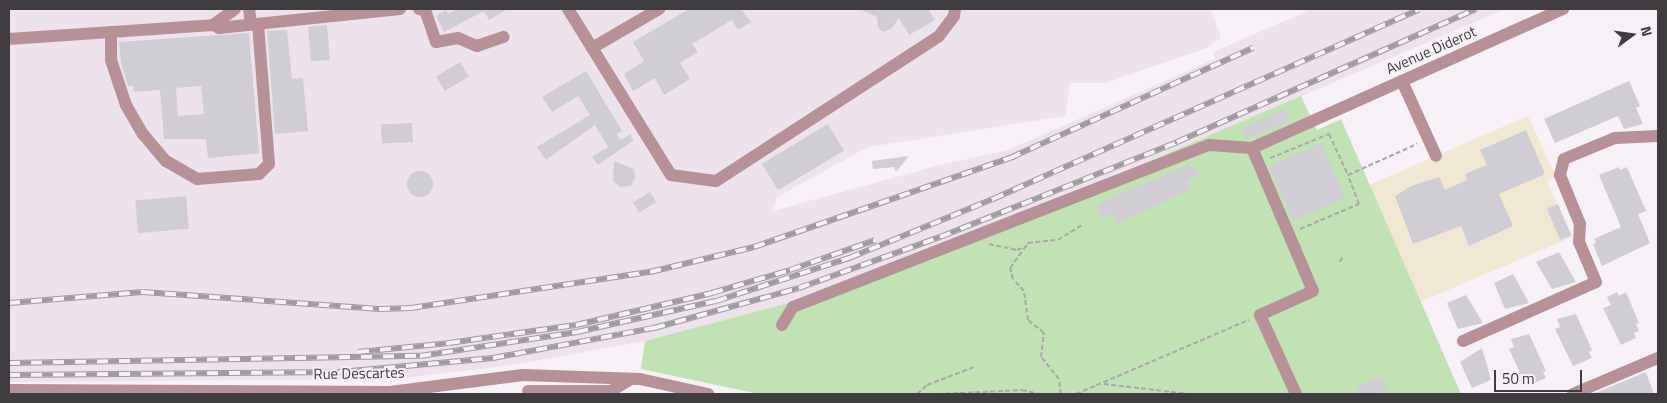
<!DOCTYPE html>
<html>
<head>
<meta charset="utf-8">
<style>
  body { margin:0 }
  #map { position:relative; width:1667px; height:403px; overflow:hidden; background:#f7f0f6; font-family:"Titillium Web",sans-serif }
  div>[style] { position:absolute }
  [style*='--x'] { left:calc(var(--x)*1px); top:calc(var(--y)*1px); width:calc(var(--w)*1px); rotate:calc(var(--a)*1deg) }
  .built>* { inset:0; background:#eee2ed }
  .education>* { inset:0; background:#f1e8d3 }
  .green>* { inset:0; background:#c1e2b2 }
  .building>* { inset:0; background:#d1cdd4; transform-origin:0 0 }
  .round { border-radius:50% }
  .path>* { height:2px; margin-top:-1px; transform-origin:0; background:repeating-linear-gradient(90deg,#aba7ab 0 5px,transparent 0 7.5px) }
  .minor>* { height:12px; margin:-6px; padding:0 6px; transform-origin:6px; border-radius:6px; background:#b89098 }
  .rail>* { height:5.5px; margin-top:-2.75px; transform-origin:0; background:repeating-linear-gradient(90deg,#f7f0f6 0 11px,#a09b9f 0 22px); box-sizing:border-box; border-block:1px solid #a09b9f }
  span { translate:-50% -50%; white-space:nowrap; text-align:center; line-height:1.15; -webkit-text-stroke:4px #f7f0f6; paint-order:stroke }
  .street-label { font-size:15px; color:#3e3c3e }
  .frame { position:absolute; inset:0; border:10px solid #3e3c3e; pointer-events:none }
  .north { position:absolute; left:1607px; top:10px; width:50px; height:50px; -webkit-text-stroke:4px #f7f0f6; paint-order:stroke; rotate:76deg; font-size:14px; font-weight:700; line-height:20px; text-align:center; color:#3e3c3e }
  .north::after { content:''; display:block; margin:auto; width:18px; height:22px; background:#3e3c3e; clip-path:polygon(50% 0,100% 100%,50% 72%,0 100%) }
  .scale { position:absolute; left:1494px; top:370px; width:88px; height:22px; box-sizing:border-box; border:2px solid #3e3c3e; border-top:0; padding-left:6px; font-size:15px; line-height:18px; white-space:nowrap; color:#3e3c3e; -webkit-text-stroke:4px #f7f0f6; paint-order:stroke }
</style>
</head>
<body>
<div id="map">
  <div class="built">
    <i style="clip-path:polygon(9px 9px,1211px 9px,1221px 38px,1207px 48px,1105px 83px,1070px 83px,1065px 116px,868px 147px,777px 197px,773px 211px,936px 166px,1008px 150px,1215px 59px,1213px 52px,1312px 9px,1505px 9px,996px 227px,804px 299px,645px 341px,513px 365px,397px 379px,9px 382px)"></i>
  </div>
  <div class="education">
    <i style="clip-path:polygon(1528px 116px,1556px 177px,1547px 181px,1572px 237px,1420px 302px,1369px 185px)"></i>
  </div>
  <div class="green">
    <i style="clip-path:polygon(1301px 96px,1317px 130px,1341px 119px,1461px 394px,759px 394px,641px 369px,645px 341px,804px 299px,996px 227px)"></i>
  </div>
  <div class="building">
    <i style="clip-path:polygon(457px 9px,508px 9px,489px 20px,484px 11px,444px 32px,436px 16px,446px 10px,448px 14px)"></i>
    <i style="clip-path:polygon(689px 9px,741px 9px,751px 22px,738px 30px,732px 20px,692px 44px,698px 52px,680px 63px,690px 79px,664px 95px,655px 78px,633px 91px,624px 74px,644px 61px,633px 42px)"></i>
    <i style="clip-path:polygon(859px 9px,928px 9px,935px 20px,909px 35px,899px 18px,891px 29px,883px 32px,878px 28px,877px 17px)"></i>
    <i style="left:327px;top:25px;width:35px;height:19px;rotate:85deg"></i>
    <i style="clip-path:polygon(287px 30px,292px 79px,303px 78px,308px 131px,275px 134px,267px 31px)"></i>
    <i style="clip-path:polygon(evenodd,249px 33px,259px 153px,208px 158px,206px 139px,164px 139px,160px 90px,134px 92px,133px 86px,128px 86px,121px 63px,119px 42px,249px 33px,201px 86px,204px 114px,178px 116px,176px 88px,201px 86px)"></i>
    <i style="left:460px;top:62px;width:17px;height:28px;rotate:59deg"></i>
    <i style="clip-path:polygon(586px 71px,622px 131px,616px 134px,621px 140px,630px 134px,634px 140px,598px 165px,592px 157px,608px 147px,595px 125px,546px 160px,537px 147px,590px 115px,578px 96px,552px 112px,542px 97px)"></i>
    <i style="clip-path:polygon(1629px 81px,1640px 106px,1636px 108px,1643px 124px,1624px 129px,1618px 116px,1555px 143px,1544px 119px)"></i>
    <i style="clip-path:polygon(1284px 109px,1289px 122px,1246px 139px,1242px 131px,1250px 125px)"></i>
    <i style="left:412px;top:123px;width:19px;height:31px;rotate:87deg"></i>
    <i style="left:828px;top:124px;width:31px;height:77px;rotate:59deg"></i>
    <i style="clip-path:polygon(1526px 130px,1545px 174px,1499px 194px,1513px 226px,1469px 246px,1461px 226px,1413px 244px,1395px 196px,1411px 186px,1439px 177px,1445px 190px,1467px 180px,1465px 174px,1487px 165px,1480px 150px)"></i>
    <i style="left:1321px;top:143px;width:60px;height:57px;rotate:66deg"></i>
    <i style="clip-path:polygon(909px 156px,896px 172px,894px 167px,873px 169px,872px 161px)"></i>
    <i style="clip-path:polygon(614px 161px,634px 169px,635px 178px,631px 186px,620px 187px,613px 181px)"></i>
    <i style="clip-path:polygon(1188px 165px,1195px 168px,1199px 175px,1186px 181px,1191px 189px,1117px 224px,1113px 213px,1101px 218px,1098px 206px,1103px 201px)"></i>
    <i style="clip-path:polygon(1619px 167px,1620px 170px,1627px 167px,1646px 211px,1638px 214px,1650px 243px,1602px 266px,1593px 244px,1596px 243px,1594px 239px,1621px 227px,1599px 175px)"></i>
    <i class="round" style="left:407px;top:171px;width:26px;height:26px"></i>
    <i style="left:650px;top:192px;width:12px;height:20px;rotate:59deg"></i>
    <i style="left:186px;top:196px;width:33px;height:51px;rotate:85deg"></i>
    <i style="left:1558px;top:204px;width:34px;height:12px;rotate:67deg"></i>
    <i style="clip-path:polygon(1559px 252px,1576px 282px,1552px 289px,1536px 262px)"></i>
    <i style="clip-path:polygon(1513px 274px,1529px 303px,1505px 309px,1494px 283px)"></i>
    <i style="clip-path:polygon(1617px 292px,1619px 296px,1626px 292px,1639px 323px,1636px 324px,1639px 331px,1634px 333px,1636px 338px,1621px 345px,1603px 308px,1611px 305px,1607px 297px)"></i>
    <i style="clip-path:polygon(1466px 295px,1483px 323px,1458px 329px,1447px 303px)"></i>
    <i style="clip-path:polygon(1576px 314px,1592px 350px,1589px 352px,1592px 358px,1573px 366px,1555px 329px,1560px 327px,1557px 319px)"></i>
    <i style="clip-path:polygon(1529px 334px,1546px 371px,1543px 372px,1546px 378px,1526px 386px,1509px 349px,1514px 347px,1511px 339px)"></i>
    <i style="clip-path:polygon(1482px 348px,1491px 380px,1472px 388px,1460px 362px)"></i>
    <i style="clip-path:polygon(1646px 372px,1654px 394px,1593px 394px)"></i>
    <i style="clip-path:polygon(1382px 376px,1388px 392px,1360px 394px,1357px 387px)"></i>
  </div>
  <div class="path">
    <i style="--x:1270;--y:158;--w:64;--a:-22.1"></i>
    <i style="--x:1329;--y:134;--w:45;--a:65.1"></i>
    <i style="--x:1348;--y:175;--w:76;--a:-24.2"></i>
    <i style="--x:1300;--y:229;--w:64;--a:-23"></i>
    <i style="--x:1359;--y:204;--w:31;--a:-111"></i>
    <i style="--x:989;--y:244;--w:29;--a:12"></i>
    <i style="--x:1017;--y:250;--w:11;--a:-22"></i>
    <i style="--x:1340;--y:262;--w:7;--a:-63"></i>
    <i style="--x:1104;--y:384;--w:86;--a:6.7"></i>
    <i style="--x:917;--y:394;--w:13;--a:-42"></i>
    <i style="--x:927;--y:385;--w:50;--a:-21"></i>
    <i style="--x:938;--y:394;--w:84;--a:-2.7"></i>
    <i style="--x:1022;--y:390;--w:17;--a:13"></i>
    <i style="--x:1061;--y:394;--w:15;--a:-98"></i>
    <i style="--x:1059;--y:379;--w:28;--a:-129"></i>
    <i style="--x:1041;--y:357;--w:24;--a:-83"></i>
    <i style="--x:1044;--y:333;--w:21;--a:-141"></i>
    <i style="--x:1028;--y:320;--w:29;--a:-98"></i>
    <i style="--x:1024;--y:291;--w:16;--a:-133"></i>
    <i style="--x:1013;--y:279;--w:11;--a:-105"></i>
    <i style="--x:1010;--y:268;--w:31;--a:-54"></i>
    <i style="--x:1028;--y:243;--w:30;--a:-6"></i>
    <i style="--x:1058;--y:240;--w:28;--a:-32"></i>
    <i style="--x:1076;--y:394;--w:188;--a:-23.2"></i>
  </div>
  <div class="minor">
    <i style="--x:249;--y:9;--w:15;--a:82"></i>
    <i style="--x:419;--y:9;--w:6;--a:9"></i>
    <i style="--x:425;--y:10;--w:34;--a:71"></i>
    <i style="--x:436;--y:42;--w:22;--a:-10"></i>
    <i style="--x:458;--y:38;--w:21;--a:23"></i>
    <i style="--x:477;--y:46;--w:28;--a:-19"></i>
    <i style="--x:568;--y:9;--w:195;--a:58.2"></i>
    <i style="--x:671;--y:175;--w:45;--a:7.6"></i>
    <i style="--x:716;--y:181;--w:266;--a:-33"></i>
    <i style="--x:939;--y:36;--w:25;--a:-53"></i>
    <i style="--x:954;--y:16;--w:7;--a:-82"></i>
    <i style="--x:213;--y:25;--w:7;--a:27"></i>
    <i style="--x:219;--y:28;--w:182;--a:-6"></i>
    <i style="--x:111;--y:32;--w:28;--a:90"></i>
    <i style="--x:111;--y:60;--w:47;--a:71.6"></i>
    <i style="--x:126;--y:105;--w:34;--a:60"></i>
    <i style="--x:143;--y:134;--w:35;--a:50"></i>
    <i style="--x:166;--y:161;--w:36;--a:30"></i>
    <i style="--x:197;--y:179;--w:62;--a:-4.6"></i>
    <i style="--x:259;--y:174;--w:14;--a:-45"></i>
    <i style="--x:269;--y:164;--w:140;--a:-94.5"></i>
    <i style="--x:9;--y:39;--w:204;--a:-3.9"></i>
    <i style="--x:213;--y:25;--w:27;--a:-36"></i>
    <i style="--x:592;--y:48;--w:78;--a:-30.2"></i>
    <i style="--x:1402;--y:81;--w:82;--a:65.6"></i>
    <i style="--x:1252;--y:148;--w:155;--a:66.9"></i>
    <i style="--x:1313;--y:291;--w:58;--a:155.6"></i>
    <i style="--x:1260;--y:315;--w:87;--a:65.5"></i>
    <i style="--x:782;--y:325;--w:21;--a:-59"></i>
    <i style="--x:793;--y:307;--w:446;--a:-21.3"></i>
    <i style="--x:1209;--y:145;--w:43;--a:4"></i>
    <i style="--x:1252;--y:148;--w:341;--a:-24.1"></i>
    <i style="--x:1463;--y:341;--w:145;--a:-23.9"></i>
    <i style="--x:1596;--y:282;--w:43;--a:-113"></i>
    <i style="--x:1579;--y:242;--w:18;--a:-87"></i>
    <i style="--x:1580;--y:224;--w:53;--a:-112.2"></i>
    <i style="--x:1560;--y:175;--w:16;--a:-76"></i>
    <i style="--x:1564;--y:159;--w:55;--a:-22.4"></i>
    <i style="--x:1615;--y:138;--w:43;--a:-2.7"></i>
    <i style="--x:9;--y:390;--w:381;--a:0.3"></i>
    <i style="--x:390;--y:392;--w:134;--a:-7.3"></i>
    <i style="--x:523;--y:375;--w:117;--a:2"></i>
    <i style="--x:640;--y:379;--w:70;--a:12.4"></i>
    <i style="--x:528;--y:391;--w:83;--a:0"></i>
    <i style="--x:611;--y:391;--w:23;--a:-31"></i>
    <i style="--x:1573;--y:394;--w:92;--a:-23"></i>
  </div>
  <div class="rail">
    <i style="--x:9;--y:303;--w:134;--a:-4.7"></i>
    <i style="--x:143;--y:292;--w:237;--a:4.1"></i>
    <i style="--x:379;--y:309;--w:32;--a:-2"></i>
    <i style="--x:411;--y:308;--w:242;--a:-8.6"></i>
    <i style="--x:650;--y:272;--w:107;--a:-13.5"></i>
    <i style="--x:754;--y:247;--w:271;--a:-19.2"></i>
    <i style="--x:1010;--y:158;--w:267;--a:-24.4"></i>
    <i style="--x:358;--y:352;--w:91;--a:-5.6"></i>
    <i style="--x:449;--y:343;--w:128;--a:-8.1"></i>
    <i style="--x:576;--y:325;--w:140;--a:-13.2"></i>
    <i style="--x:712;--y:293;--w:81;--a:-16.4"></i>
    <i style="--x:790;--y:270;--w:90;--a:-19.4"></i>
    <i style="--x:9;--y:363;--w:411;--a:-1"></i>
    <i style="--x:420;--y:356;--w:159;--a:-8.7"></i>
    <i style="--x:577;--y:332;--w:142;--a:-12.6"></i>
    <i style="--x:716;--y:301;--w:140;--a:-17.9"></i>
    <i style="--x:849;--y:258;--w:156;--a:-22.3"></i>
    <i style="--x:993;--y:199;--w:466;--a:-24"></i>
    <i style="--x:9;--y:375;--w:331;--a:-0.5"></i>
    <i style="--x:340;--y:372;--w:154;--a:-5.2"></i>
    <i style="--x:493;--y:358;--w:164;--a:-10.6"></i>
    <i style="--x:654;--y:328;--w:150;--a:-15.4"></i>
    <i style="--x:799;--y:288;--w:150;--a:-19.9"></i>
    <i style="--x:940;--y:237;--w:255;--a:-21.8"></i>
    <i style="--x:1177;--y:142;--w:327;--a:-24"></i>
  </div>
  <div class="street-label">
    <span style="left:1431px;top:50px;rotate:-24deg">Avenue Diderot</span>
    <span style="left:359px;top:373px;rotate:-1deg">Rue Descartes</span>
  </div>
  <div class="frame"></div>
  <div class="north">N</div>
  <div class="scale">50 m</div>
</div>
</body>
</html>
